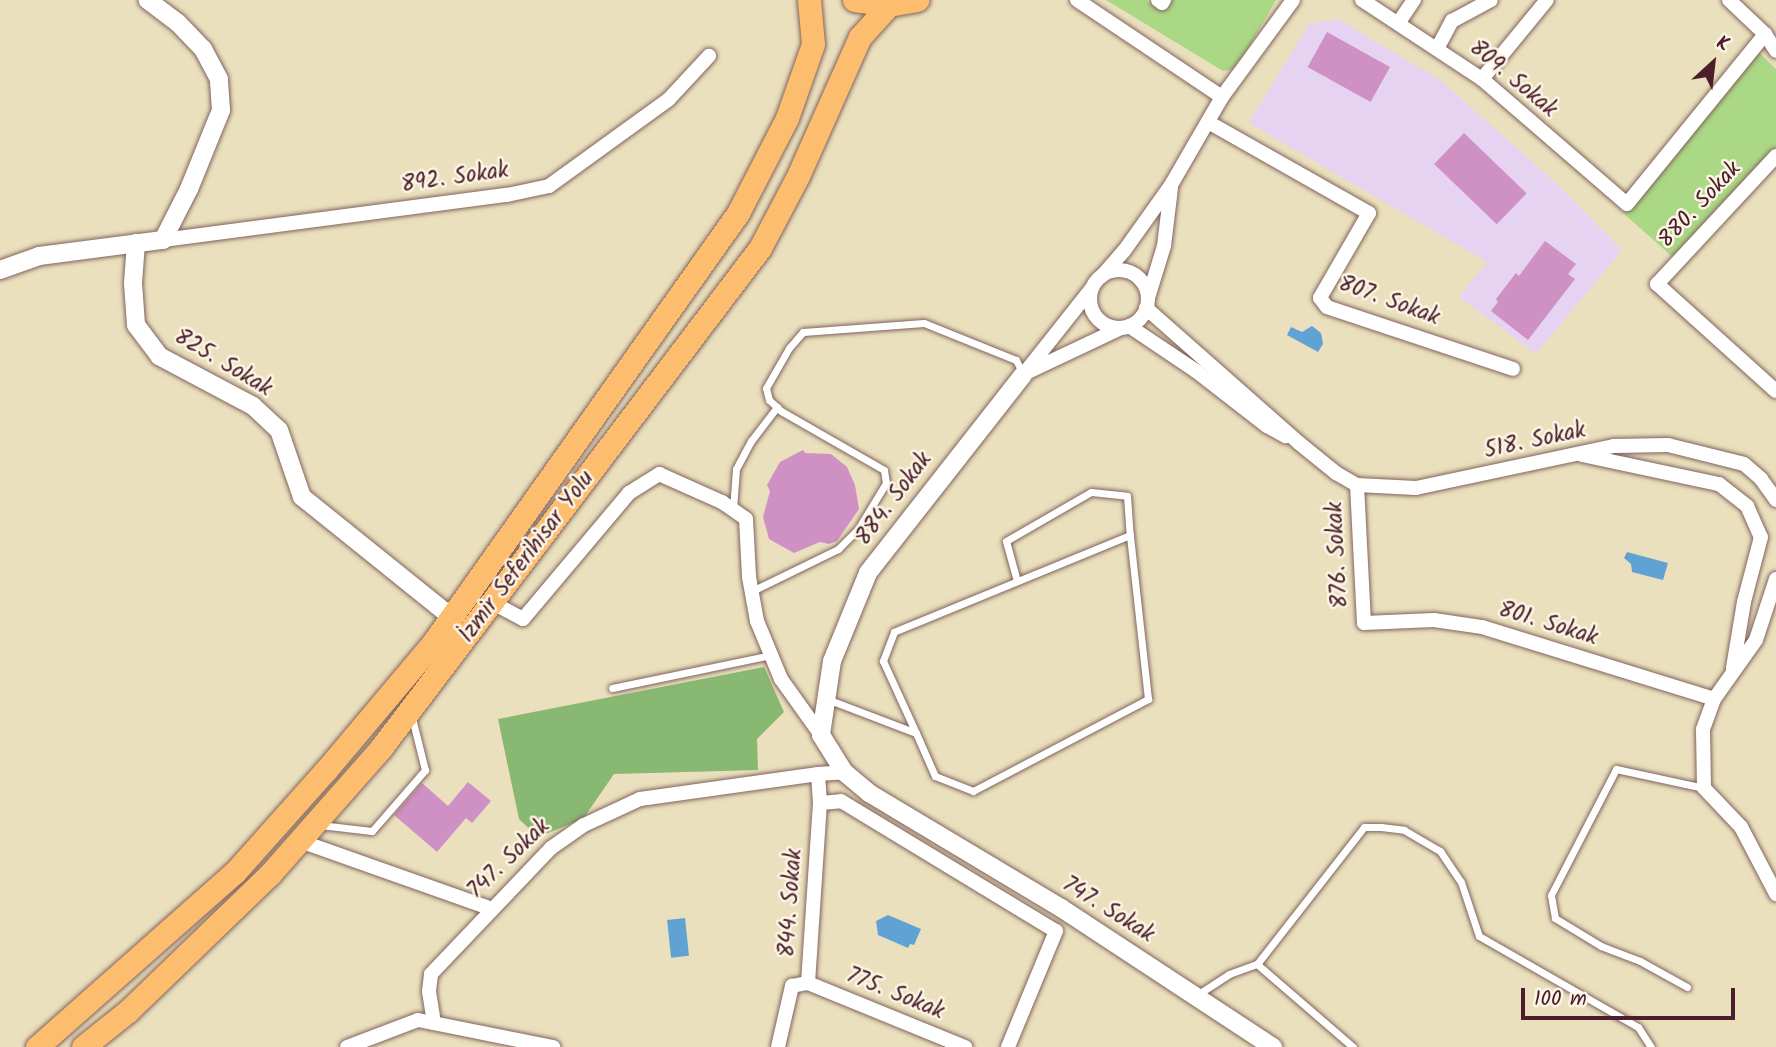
<!DOCTYPE html>
<html>
<head>
<meta charset="utf-8">
<style>
  body { margin:0 }
  #map { position:relative; width:1776px; height:1047px; overflow:hidden; background:#eae0bd; font-family:Kalam,sans-serif }
  div>[style] { position:absolute }
  [style*='--x'] { left:calc(var(--x)*1px); top:calc(var(--y)*1px); width:calc(var(--w)*1px); rotate:calc(var(--a)*1deg) }
  .built>* { inset:0; background:#e5d3f1 }
  .green>* { inset:0; background:#abd885 }
  .forest>* { inset:0; background:#88b872 }
  .water>* { inset:0; background:#60a2d4; transform-origin:0 0 }
  .building>* { inset:0; background:#cf90c4; transform-origin:0 0 }
  .roads { filter:drop-shadow(0 0 2px #82635e) drop-shadow(0 0 2px #82635e) }
  .service>* { height:7px; margin:-3.5px; padding:0 3.5px; transform-origin:3.5px; border-radius:3.5px; background:#fff }
  .minor>* { height:14px; margin:-7px; padding:0 7px; transform-origin:7px; border-radius:7px; background:#fff }
  .minor>.ring { margin:-7px; padding:0; box-sizing:content-box; background:none; border:14px solid #fff; border-radius:50% }
  .tertiary>* { height:18px; margin:-9px; padding:0 9px; transform-origin:9px; border-radius:9px; background:#fff }
  .primary>* { height:23px; margin:-11.5px; padding:0 11.5px; transform-origin:11.5px; border-radius:11.5px; background:#fcbd6f }
  .trunk>* { height:24px; margin:-12px; padding:0 12px; transform-origin:12px; border-radius:12px; background:#fcbd6f }
  span { translate:-50% -50%; white-space:nowrap; text-align:center; line-height:1.15; -webkit-text-stroke:5px #fcf5e5; paint-order:stroke }
  .street-label { font-size:23px; color:#4a1f2b }
  .north { position:absolute; left:1678px; top:28px; width:70px; height:70px; -webkit-text-stroke:5px #fcf5e5; paint-order:stroke; rotate:27deg; font-size:19px; font-weight:700; line-height:28px; text-align:center; color:#4a1f2b }
  .north::after { content:''; display:block; margin:auto; width:24px; height:32px; background:#4a1f2b; clip-path:polygon(50% 0,100% 100%,50% 72%,0 100%) }
  .scale { position:absolute; left:1521px; top:988px; width:214px; height:32px; box-sizing:border-box; border:4px solid #4a1f2b; border-top:0; padding-left:9px; font-size:21px; line-height:24px; white-space:nowrap; color:#4a1f2b; -webkit-text-stroke:5px #fcf5e5; paint-order:stroke }
</style>
</head>
<body>
<div id="map">
  <div class="built">
    <i style="clip-path:polygon(1338px 19px,1440px 80px,1556px 183px,1622px 250px,1536px 354px,1459px 297px,1487px 262px,1249px 123px,1309px 24px)"></i>
  </div>
  <div class="green">
    <i style="clip-path:polygon(1106px 0,1146px 0,1153px 5px,1164px 0,1276px 0,1236px 69px,1223px 71px)"></i>
    <i style="clip-path:polygon(1758px 52px,1776px 69px,1776px 148px,1676px 260px,1623px 213px)"></i>
  </div>
  <div class="forest">
    <i style="clip-path:polygon(764px 667px,784px 712px,757px 739px,758px 770px,614px 774px,583px 819px,538px 837px,519px 819px,498px 719px)"></i>
  </div>
  <div class="water">
    <i style="clip-path:polygon(1312px 326px,1321px 333px,1323px 344px,1318px 352px,1287px 335px,1291px 327px,1302px 332px)"></i>
    <i style="clip-path:polygon(1627px 552px,1668px 563px,1663px 580px,1632px 572px,1631px 564px,1624px 558px)"></i>
    <i style="clip-path:polygon(888px 915px,921px 929px,914px 945px,910px 944px,908px 948px,878px 935px,876px 921px)"></i>
    <i style="left:685px;top:918px;width:38px;height:18px;rotate:84deg"></i>
  </div>
  <div class="building">
    <i style="left:1327px;top:32px;width:72px;height:40px;rotate:29deg"></i>
    <i style="left:1464px;top:133px;width:87px;height:43px;rotate:44deg"></i>
    <i style="clip-path:polygon(1545px 241px,1576px 264px,1568px 274px,1575px 279px,1528px 340px,1491px 311px,1498px 302px,1496px 299px,1516px 273px,1519px 276px)"></i>
    <i style="clip-path:polygon(803px 450px,805px 453px,831px 454px,847px 467px,855px 485px,859px 509px,837px 541px,829px 544px,820px 542px,794px 553px,769px 539px,763px 517px,770px 491px,767px 485px,780px 462px)"></i>
    <i style="clip-path:polygon(468px 782px,491px 801px,472px 823px,466px 818px,437px 852px,394px 815px,422px 783px,448px 806px)"></i>
  </div>
  <div class="roads">
    <div class="service">
      <i style="--x:733;--y:509;--w:40;--a:-85.7"></i>
      <i style="--x:736;--y:469;--w:32;--a:-62"></i>
      <i style="--x:751;--y:441;--w:43;--a:-52.6"></i>
      <i style="--x:1017;--y:581;--w:41;--a:-105.4"></i>
      <i style="--x:1006;--y:541;--w:98;--a:-30"></i>
      <i style="--x:1091;--y:492;--w:36;--a:6"></i>
      <i style="--x:1127;--y:496;--w:39;--a:86"></i>
      <i style="--x:752;--y:591;--w:96;--a:-26"></i>
      <i style="--x:838;--y:549;--w:28;--a:-45"></i>
      <i style="--x:858;--y:529;--w:54;--a:-58.7"></i>
      <i style="--x:886;--y:483;--w:13;--a:-99"></i>
      <i style="--x:884;--y:470;--w:119;--a:-150.2"></i>
      <i style="--x:781;--y:411;--w:16;--a:-137"></i>
      <i style="--x:769;--y:400;--w:12;--a:-104"></i>
      <i style="--x:766;--y:388;--w:46;--a:-60.1"></i>
      <i style="--x:789;--y:348;--w:21;--a:-49"></i>
      <i style="--x:803;--y:332;--w:121;--a:-4.3"></i>
      <i style="--x:924;--y:323;--w:99;--a:21.9"></i>
      <i style="--x:1016;--y:360;--w:16;--a:63"></i>
      <i style="--x:612;--y:688;--w:162;--a:-11.7"></i>
      <i style="--x:827;--y:699;--w:95;--a:20.9"></i>
      <i style="--x:916;--y:733;--w:47;--a:66.2"></i>
      <i style="--x:935;--y:776;--w:41;--a:21.5"></i>
      <i style="--x:973;--y:791;--w:198;--a:-27.7"></i>
      <i style="--x:1148;--y:699;--w:165;--a:-96.3"></i>
      <i style="--x:1130;--y:535;--w:255;--a:157.7"></i>
      <i style="--x:894;--y:632;--w:31;--a:111"></i>
      <i style="--x:883;--y:661;--w:79;--a:65.4"></i>
      <i style="--x:320;--y:825;--w:52;--a:6.6"></i>
      <i style="--x:372;--y:831;--w:81;--a:-49"></i>
      <i style="--x:425;--y:770;--w:54;--a:-104"></i>
      <i style="--x:1687;--y:987;--w:54;--a:-151"></i>
      <i style="--x:1640;--y:961;--w:42;--a:-159"></i>
      <i style="--x:1601;--y:946;--w:54;--a:-148.7"></i>
      <i style="--x:1555;--y:918;--w:23;--a:-100"></i>
      <i style="--x:1551;--y:895;--w:142;--a:-62.7"></i>
      <i style="--x:1616;--y:769;--w:90;--a:12.2"></i>
      <i style="--x:1197;--y:995;--w:38;--a:-33"></i>
      <i style="--x:1229;--y:974;--w:30;--a:-20"></i>
      <i style="--x:1353;--y:1047;--w:127;--a:-139.2"></i>
      <i style="--x:1257;--y:964;--w:174;--a:-52"></i>
      <i style="--x:1364;--y:827;--w:17;--a:0"></i>
      <i style="--x:1381;--y:827;--w:23;--a:7"></i>
      <i style="--x:1404;--y:830;--w:42;--a:30.3"></i>
      <i style="--x:1440;--y:851;--w:37;--a:56"></i>
      <i style="--x:1461;--y:882;--w:57;--a:71.6"></i>
      <i style="--x:1479;--y:936;--w:183;--a:29.8"></i>
      <i style="--x:1638;--y:1027;--w:24;--a:57"></i>
    </div>
    <div class="minor">
      <i style="--x:1077;--y:0;--w:174;--a:33.8"></i>
      <i style="--x:1158;--y:0;--w:5;--a:37"></i>
      <i style="--x:1162;--y:3;--w:4;--a:-56"></i>
      <i style="--x:1362;--y:0;--w:144;--a:33.4"></i>
      <i style="--x:1482;--y:79;--w:191;--a:40.8"></i>
      <i style="--x:1627;--y:204;--w:219;--a:-50.9"></i>
      <i style="--x:1729;--y:0;--w:50;--a:43.4"></i>
      <i style="--x:1765;--y:34;--w:20;--a:57"></i>
      <i style="--x:1399;--y:22;--w:27;--a:-56"></i>
      <i style="--x:1438;--y:47;--w:30;--a:-62"></i>
      <i style="--x:1452;--y:21;--w:44;--a:-28.3"></i>
      <i style="--x:1482;--y:79;--w:102;--a:-50.6"></i>
      <i style="--x:1208;--y:122;--w:185;--a:29.5"></i>
      <i style="--x:1369;--y:213;--w:98;--a:120"></i>
      <i style="--x:1320;--y:298;--w:11;--a:52"></i>
      <i style="--x:1327;--y:307;--w:196;--a:18.4"></i>
      <i style="--x:1776;--y:156;--w:175;--a:132.9"></i>
      <i style="--x:1657;--y:284;--w:160;--a:42"></i>
      <i style="--x:163;--y:240;--w:347;--a:-7.5"></i>
      <i style="--x:507;--y:195;--w:43;--a:-12.1"></i>
      <i style="--x:549;--y:186;--w:148;--a:-35.9"></i>
      <i style="--x:669;--y:99;--w:59;--a:-47.1"></i>
      <i class="ring" style="left:1090px;top:270px;width:44px;height:44px"></i>
      <i style="--x:1102;--y:276;--w:33;--a:-49"></i>
      <i style="--x:1124;--y:251;--w:81;--a:-54.5"></i>
      <i style="--x:1171;--y:185;--w:102;--a:-59.9"></i>
      <i style="--x:1222;--y:97;--w:120;--a:-53.8"></i>
      <i style="--x:1148;--y:298;--w:54;--a:-72.9"></i>
      <i style="--x:1164;--y:246;--w:58;--a:-83.1"></i>
      <i style="--x:1146;--y:308;--w:204;--a:41.4"></i>
      <i style="--x:1299;--y:443;--w:48;--a:39"></i>
      <i style="--x:1336;--y:473;--w:24;--a:30"></i>
      <i style="--x:1357;--y:485;--w:59;--a:2.9"></i>
      <i style="--x:1416;--y:488;--w:202;--a:-12"></i>
      <i style="--x:1614;--y:446;--w:54;--a:-1.1"></i>
      <i style="--x:1668;--y:445;--w:78;--a:14"></i>
      <i style="--x:1744;--y:464;--w:23;--a:41"></i>
      <i style="--x:1761;--y:479;--w:26;--a:54"></i>
      <i style="--x:1129;--y:326;--w:81;--a:33.9"></i>
      <i style="--x:1196;--y:371;--w:90;--a:37.8"></i>
      <i style="--x:1267;--y:426;--w:21;--a:29"></i>
      <i style="--x:1028;--y:372;--w:103;--a:-25.3"></i>
      <i style="--x:1023;--y:375;--w:111;--a:-51.6"></i>
      <i style="--x:1582;--y:455;--w:140;--a:12"></i>
      <i style="--x:1719;--y:484;--w:36;--a:38"></i>
      <i style="--x:1747;--y:506;--w:34;--a:66"></i>
      <i style="--x:1761;--y:537;--w:67;--a:104.7"></i>
      <i style="--x:1744;--y:602;--w:67;--a:99.5"></i>
      <i style="--x:1357;--y:485;--w:138;--a:87.1"></i>
      <i style="--x:1364;--y:623;--w:70;--a:-2.5"></i>
      <i style="--x:1434;--y:620;--w:49;--a:8.3"></i>
      <i style="--x:1482;--y:627;--w:243;--a:17.2"></i>
      <i style="--x:1776;--y:579;--w:64;--a:108.2"></i>
      <i style="--x:1756;--y:640;--w:72;--a:125.4"></i>
      <i style="--x:1714;--y:699;--w:33;--a:110"></i>
      <i style="--x:1703;--y:730;--w:58;--a:89"></i>
      <i style="--x:1704;--y:788;--w:54;--a:46.5"></i>
      <i style="--x:1741;--y:827;--w:76;--a:62.4"></i>
      <i style="--x:493;--y:603;--w:34;--a:28"></i>
      <i style="--x:523;--y:619;--w:165;--a:-49.9"></i>
      <i style="--x:629;--y:493;--w:36;--a:-32"></i>
      <i style="--x:659;--y:474;--w:69;--a:24"></i>
      <i style="--x:722;--y:502;--w:29;--a:35"></i>
      <i style="--x:746;--y:519;--w:58;--a:87"></i>
      <i style="--x:749;--y:577;--w:45;--a:79.7"></i>
      <i style="--x:757;--y:621;--w:63;--a:67.5"></i>
      <i style="--x:781;--y:679;--w:69;--a:54.5"></i>
      <i style="--x:820;--y:803;--w:21;--a:-5"></i>
      <i style="--x:841;--y:801;--w:251;--a:31.2"></i>
      <i style="--x:1056;--y:931;--w:126;--a:112.5"></i>
      <i style="--x:300;--y:841;--w:204;--a:19.5"></i>
      <i style="--x:808;--y:983;--w:170;--a:22.2"></i>
      <i style="--x:434;--y:1023;--w:32;--a:-99"></i>
      <i style="--x:429;--y:991;--w:17;--a:-83"></i>
      <i style="--x:431;--y:974;--w:174;--a:-46.4"></i>
      <i style="--x:551;--y:848;--w:40;--a:-34.9"></i>
      <i style="--x:584;--y:825;--w:62;--a:-24.9"></i>
      <i style="--x:640;--y:799;--w:180;--a:-8"></i>
      <i style="--x:347;--y:1047;--w:76;--a:-20.8"></i>
      <i style="--x:418;--y:1020;--w:138;--a:11.3"></i>
      <i style="--x:778;--y:1047;--w:63;--a:-77.1"></i>
      <i style="--x:792;--y:986;--w:16;--a:-11"></i>
      <i style="--x:808;--y:983;--w:180;--a:-86.2"></i>
      <i style="--x:820;--y:803;--w:29;--a:-94"></i>
      <i style="--x:818;--y:774;--w:26;--a:-4"></i>
    </div>
    <div class="tertiary">
      <i style="--x:136;--y:243;--w:40;--a:94.3"></i>
      <i style="--x:133;--y:283;--w:42;--a:85.9"></i>
      <i style="--x:136;--y:325;--w:39;--a:53"></i>
      <i style="--x:159;--y:356;--w:106;--a:28"></i>
      <i style="--x:253;--y:406;--w:35;--a:43"></i>
      <i style="--x:279;--y:430;--w:71;--a:71.1"></i>
      <i style="--x:302;--y:497;--w:191;--a:38.8"></i>
      <i style="--x:0;--y:270;--w:41;--a:-19.7"></i>
      <i style="--x:39;--y:256;--w:125;--a:-7.4"></i>
      <i style="--x:163;--y:240;--w:57;--a:-63"></i>
      <i style="--x:189;--y:189;--w:85;--a:-67.9"></i>
      <i style="--x:221;--y:110;--w:31;--a:-94"></i>
      <i style="--x:219;--y:79;--w:34;--a:-118"></i>
      <i style="--x:203;--y:49;--w:36;--a:-134"></i>
      <i style="--x:178;--y:23;--w:38;--a:-143"></i>
      <i style="--x:1023;--y:375;--w:251;--a:128.1"></i>
      <i style="--x:868;--y:573;--w:95;--a:112.2"></i>
      <i style="--x:832;--y:661;--w:75;--a:98.5"></i>
      <i style="--x:821;--y:735;--w:44;--a:58.1"></i>
      <i style="--x:844;--y:772;--w:33;--a:40"></i>
      <i style="--x:869;--y:793;--w:224;--a:30.9"></i>
      <i style="--x:1061;--y:908;--w:254;--a:33.3"></i>
    </div>
    <div class="primary">
      <i style="--x:37;--y:1047;--w:264;--a:-41.5"></i>
      <i style="--x:235;--y:872;--w:137;--a:-48.3"></i>
      <i style="--x:326;--y:770;--w:166;--a:-49.9"></i>
      <i style="--x:433;--y:643;--w:527;--a:-54.65"></i>
      <i style="--x:738;--y:213;--w:107;--a:-62.7"></i>
      <i style="--x:787;--y:118;--w:78;--a:-70.6"></i>
      <i style="--x:813;--y:44;--w:44;--a:-95.2"></i>
      <i style="--x:83;--y:1047;--w:58;--a:-38.7"></i>
      <i style="--x:128;--y:1011;--w:197;--a:-44"></i>
      <i style="--x:270;--y:874;--w:168;--a:-48.6"></i>
      <i style="--x:381;--y:748;--w:627;--a:-52.84"></i>
      <i style="--x:760;--y:248;--w:81;--a:-62.2"></i>
      <i style="--x:798;--y:176;--w:152;--a:-66"></i>
      <i style="--x:860;--y:37;--w:43;--a:-47.8"></i>
    </div>
    <div class="trunk">
      <i style="--x:855;--y:0;--w:34;--a:8"></i>
      <i style="--x:889;--y:5;--w:29;--a:-10"></i>
    </div>
  </div>
  <div class="street-label">
    <span style="left:1513px;top:79px;rotate:40deg">809. Sokak</span>
    <span style="left:455px;top:178px;rotate:-8deg">892. Sokak</span>
    <span style="left:1700px;top:205px;rotate:-47deg">880. Sokak</span>
    <span style="left:1389px;top:301px;rotate:20deg">807. Sokak</span>
    <span style="left:223px;top:363px;rotate:31deg">825. Sokak</span>
    <span style="left:1535px;top:441px;rotate:-12deg">518. Sokak</span>
    <span style="left:894px;top:499px;rotate:-53deg">884. Sokak</span>
    <span style="left:1338px;top:555px;rotate:-93deg">876. Sokak</span>
    <span style="left:527px;top:557px;rotate:-53deg">İzmir Seferihisar Yolu</span>
    <span style="left:1548px;top:624px;rotate:17deg">801. Sokak</span>
    <span style="left:509px;top:859px;rotate:-44deg">747. Sokak</span>
    <span style="left:791px;top:903px;rotate:-86deg">844. Sokak</span>
    <span style="left:1108px;top:910px;rotate:32deg">747. Sokak</span>
    <span style="left:895px;top:994px;rotate:22deg">775. Sokak</span>
  </div>
  <div class="north">K</div>
  <div class="scale">100 m</div>
</div>
</body>
</html>
